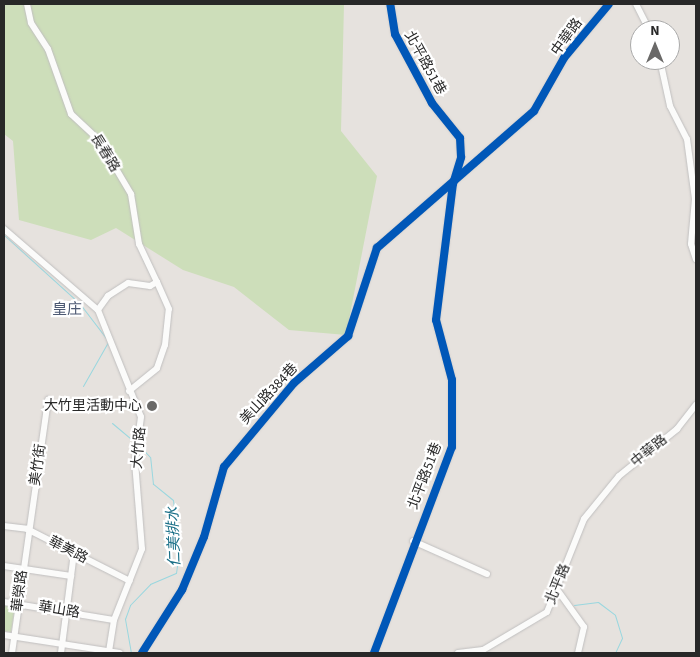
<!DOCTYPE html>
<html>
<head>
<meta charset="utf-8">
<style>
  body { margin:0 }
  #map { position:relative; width:700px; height:657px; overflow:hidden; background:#e6e2de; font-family:"Source Sans 3","Noto Sans TC",sans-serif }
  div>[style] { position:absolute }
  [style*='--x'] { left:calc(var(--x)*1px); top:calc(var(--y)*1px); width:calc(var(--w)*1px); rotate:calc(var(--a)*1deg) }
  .green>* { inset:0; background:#cddeba }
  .stream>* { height:1px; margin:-0.5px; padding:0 0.5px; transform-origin:0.5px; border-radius:0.5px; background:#99d7df }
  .roads { filter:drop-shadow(0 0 1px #c0bfbf) drop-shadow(0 0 1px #c0bfbf) }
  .minor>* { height:6px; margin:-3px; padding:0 3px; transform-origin:3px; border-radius:3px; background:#fbfbfa }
  .cycleway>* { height:8px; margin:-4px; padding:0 4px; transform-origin:4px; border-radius:4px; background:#0057b8 }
  .dots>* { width:14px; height:14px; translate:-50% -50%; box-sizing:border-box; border:2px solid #fff; border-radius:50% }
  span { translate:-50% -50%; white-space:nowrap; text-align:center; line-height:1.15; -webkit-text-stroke:4.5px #fff; paint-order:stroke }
  .street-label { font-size:14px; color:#282828 }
  .poi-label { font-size:14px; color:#282828 }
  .right { translate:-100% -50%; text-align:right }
  .neighbourhood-label { font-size:15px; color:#4d5973 }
  .water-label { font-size:15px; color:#1b7088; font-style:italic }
  .frame { position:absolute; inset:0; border:5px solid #282828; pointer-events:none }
  .north { position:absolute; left:630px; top:20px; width:50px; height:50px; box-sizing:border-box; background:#fff; border:1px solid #a9a9a9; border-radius:50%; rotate:0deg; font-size:14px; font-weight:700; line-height:20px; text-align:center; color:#282828 }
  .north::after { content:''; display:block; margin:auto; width:18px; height:22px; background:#6a6968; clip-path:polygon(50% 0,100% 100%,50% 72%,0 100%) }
</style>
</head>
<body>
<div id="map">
  <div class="green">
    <i style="clip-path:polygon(4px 4px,344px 4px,341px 131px,377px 176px,346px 335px,289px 330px,234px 287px,183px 270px,116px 228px,91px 240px,19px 220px,13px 141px,4px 134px)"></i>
    <i style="clip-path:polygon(4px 605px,15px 607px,11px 632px,4px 631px)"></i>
  </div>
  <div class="stream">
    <i style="--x:4;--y:235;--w:103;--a:42.2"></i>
    <i style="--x:80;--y:304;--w:43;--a:52.6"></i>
    <i style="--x:83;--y:386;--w:51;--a:-60.4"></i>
    <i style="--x:112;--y:423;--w:31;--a:40"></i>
    <i style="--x:574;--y:605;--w:24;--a:-7"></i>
    <i style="--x:598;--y:602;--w:21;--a:37"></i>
    <i style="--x:615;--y:615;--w:24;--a:73"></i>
    <i style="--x:622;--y:638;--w:17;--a:115"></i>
    <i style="--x:131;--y:653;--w:35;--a:-100"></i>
    <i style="--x:125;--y:619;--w:15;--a:-70"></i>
    <i style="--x:130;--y:605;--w:29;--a:-46"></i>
    <i style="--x:150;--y:584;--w:28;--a:-23"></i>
    <i style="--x:176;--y:573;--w:21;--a:-82"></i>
    <i style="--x:179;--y:552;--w:52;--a:-96.6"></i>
    <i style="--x:173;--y:500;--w:26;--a:-141"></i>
    <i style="--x:153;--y:484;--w:27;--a:-96"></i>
    <i style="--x:150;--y:457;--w:16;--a:-133"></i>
  </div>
  <div class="roads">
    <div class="minor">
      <i style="--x:27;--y:4;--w:19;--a:78"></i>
      <i style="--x:31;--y:23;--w:31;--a:57"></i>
      <i style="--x:48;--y:49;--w:69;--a:70.5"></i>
      <i style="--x:71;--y:114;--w:38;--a:43"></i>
      <i style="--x:99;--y:140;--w:63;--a:59.3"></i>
      <i style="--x:131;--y:194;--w:51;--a:80.9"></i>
      <i style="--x:139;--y:244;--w:42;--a:64.7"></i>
      <i style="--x:157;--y:282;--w:8;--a:150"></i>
      <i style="--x:150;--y:286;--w:22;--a:-172"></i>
      <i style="--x:128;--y:283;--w:24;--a:147"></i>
      <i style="--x:108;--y:296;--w:17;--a:126"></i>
      <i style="--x:636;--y:4;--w:29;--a:63"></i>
      <i style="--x:660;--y:60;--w:47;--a:77.7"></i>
      <i style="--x:670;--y:106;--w:37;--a:63"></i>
      <i style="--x:687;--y:139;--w:61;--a:82.4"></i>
      <i style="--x:695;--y:199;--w:45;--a:95.1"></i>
      <i style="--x:691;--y:244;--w:16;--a:72"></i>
      <i style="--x:4;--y:229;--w:124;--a:40.8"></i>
      <i style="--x:98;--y:310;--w:115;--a:68.1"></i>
      <i style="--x:141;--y:417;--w:45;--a:97.6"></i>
      <i style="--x:135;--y:462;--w:87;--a:85.4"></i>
      <i style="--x:142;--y:549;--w:76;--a:111.5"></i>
      <i style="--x:114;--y:620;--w:33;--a:99"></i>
      <i style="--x:129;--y:391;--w:36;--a:-39"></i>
      <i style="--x:157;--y:368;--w:24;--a:-71"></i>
      <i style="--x:165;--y:345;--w:36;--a:-84"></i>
      <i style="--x:169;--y:309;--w:30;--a:-114"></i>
      <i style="--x:4;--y:526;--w:23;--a:7"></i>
      <i style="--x:27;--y:529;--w:115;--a:26.8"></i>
      <i style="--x:413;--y:541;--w:81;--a:24"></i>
      <i style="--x:4;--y:566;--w:68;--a:8.5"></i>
      <i style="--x:556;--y:588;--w:48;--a:54.3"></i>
      <i style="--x:584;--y:627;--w:27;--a:103"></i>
      <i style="--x:4;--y:602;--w:111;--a:9.3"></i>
      <i style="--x:4;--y:635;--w:117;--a:8.8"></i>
      <i style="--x:12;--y:653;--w:256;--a:-81.9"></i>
      <i style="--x:61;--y:653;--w:101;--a:-82.6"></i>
      <i style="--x:142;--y:653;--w:75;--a:-57.6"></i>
      <i style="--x:182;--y:590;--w:57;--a:-67.5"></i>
      <i style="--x:204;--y:537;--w:73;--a:-74.1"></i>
      <i style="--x:224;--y:467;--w:109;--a:-50.2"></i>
      <i style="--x:294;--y:383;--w:72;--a:-41"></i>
      <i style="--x:348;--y:336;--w:93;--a:-71.8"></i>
      <i style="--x:377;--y:248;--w:208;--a:-41.1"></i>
      <i style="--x:534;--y:111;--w:61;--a:-60.5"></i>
      <i style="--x:564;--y:58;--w:70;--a:-50.2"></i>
      <i style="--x:374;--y:653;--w:220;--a:-69.3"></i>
      <i style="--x:452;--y:447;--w:67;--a:-90"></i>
      <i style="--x:452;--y:380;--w:62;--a:-104.9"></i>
      <i style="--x:436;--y:320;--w:137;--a:-82.9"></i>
      <i style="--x:453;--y:184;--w:28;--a:-73"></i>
      <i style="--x:461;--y:157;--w:19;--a:-93"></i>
      <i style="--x:460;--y:138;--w:45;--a:-128.7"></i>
      <i style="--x:432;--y:103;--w:78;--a:-118.2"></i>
      <i style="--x:395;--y:34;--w:30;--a:-99"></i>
      <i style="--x:458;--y:653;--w:25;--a:-7"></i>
      <i style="--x:483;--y:650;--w:74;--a:-30.7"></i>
      <i style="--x:547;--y:612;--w:100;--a:-68.3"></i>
      <i style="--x:584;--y:519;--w:55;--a:-50.9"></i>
      <i style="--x:619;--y:476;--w:75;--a:-39"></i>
      <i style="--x:677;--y:429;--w:31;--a:-52"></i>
    </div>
  </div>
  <div class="cycleway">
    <i style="--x:142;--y:653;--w:75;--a:-57.6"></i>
    <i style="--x:182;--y:590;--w:57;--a:-67.5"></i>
    <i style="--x:204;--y:537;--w:73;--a:-74.1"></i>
    <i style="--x:224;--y:467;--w:109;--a:-50.2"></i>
    <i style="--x:294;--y:383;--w:72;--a:-41"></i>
    <i style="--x:348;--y:336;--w:93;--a:-71.8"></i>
    <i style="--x:377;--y:248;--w:208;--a:-41.1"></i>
    <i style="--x:534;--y:111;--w:61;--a:-60.5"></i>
    <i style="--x:564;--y:58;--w:70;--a:-50.2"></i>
    <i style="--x:374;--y:653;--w:220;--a:-69.3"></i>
    <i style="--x:452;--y:447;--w:67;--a:-90"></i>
    <i style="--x:452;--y:380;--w:62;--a:-104.9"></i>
    <i style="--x:436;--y:320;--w:137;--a:-82.9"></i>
    <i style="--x:453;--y:184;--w:28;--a:-73"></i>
    <i style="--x:461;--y:157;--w:19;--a:-93"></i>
    <i style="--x:460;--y:138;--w:45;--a:-128.7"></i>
    <i style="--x:432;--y:103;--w:78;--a:-118.2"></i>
    <i style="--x:395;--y:34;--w:30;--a:-99"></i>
  </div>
  <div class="dots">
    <i style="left:152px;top:406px;background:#6a6968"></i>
  </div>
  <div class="street-label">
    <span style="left:567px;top:37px;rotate:-54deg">中華路</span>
    <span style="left:425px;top:63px;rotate:61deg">北平路51巷</span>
    <span style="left:105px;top:153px;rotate:58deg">長春路</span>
    <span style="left:269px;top:394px;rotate:-47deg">美山路384巷</span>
    <span style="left:139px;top:448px;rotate:-85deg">大竹路</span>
    <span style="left:649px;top:451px;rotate:-39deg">中華路</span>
    <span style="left:38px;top:465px;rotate:-82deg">美竹街</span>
    <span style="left:425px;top:476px;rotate:-69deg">北平路51巷</span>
    <span style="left:68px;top:550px;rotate:27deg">華美路</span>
    <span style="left:558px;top:584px;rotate:-68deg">北平路</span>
    <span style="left:20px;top:591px;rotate:-83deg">華榮路</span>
    <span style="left:59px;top:610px;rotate:9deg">華山路</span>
  </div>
  <div class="poi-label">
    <span class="right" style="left:142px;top:406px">大竹里活動中心</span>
  </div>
  <div class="neighbourhood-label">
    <span style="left:67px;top:310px">皇庄</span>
  </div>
  <div class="water-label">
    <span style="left:174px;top:537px;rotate:-92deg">仁美排水</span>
  </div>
  <div class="frame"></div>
  <div class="north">N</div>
</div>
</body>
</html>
